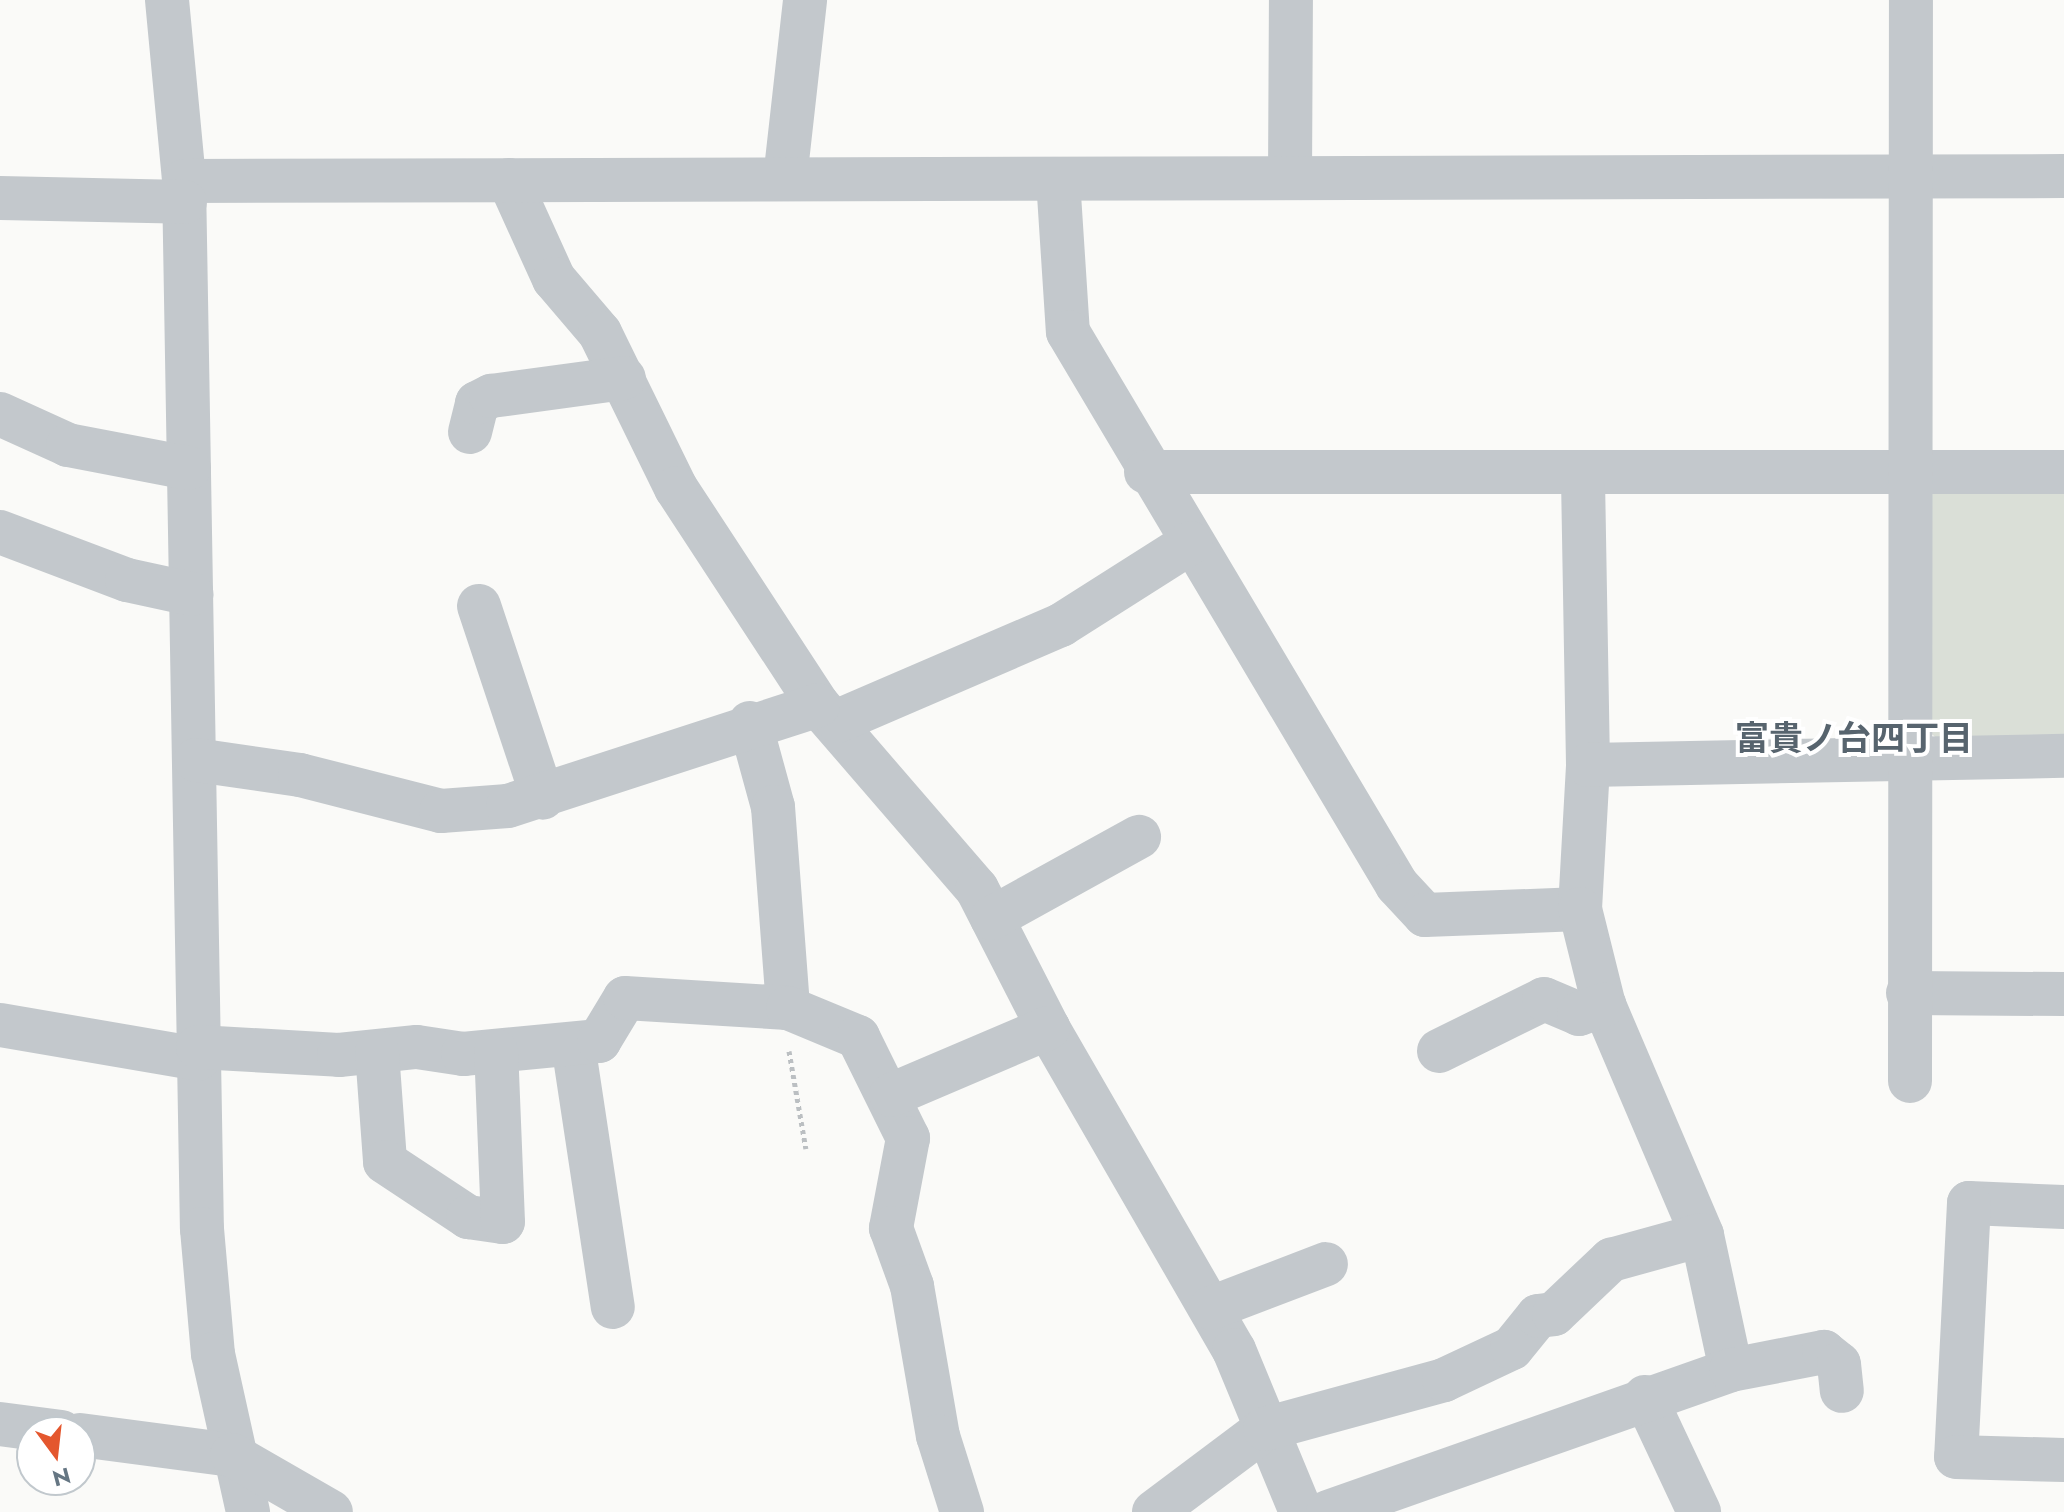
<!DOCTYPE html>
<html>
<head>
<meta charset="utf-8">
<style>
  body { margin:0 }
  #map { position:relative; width:2064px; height:1512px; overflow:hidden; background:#fafaf8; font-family:Jost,"Noto Sans JP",sans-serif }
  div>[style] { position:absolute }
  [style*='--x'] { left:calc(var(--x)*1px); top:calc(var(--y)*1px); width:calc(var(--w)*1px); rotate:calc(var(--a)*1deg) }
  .green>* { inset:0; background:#dadfd7 }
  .path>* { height:5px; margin-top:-2.5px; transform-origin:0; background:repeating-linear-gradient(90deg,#bbbfc2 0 4px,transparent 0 8px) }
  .minor>* { height:44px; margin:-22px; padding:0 22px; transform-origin:22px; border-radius:22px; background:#c3c8cc }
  span { translate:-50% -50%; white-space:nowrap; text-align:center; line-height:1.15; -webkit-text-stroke:8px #fff; paint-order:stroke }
  .neighbourhood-label { font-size:34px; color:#57646e; font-weight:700 }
  .north { position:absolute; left:16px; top:1416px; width:80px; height:80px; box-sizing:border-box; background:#fff; border:2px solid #c1c8cd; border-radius:50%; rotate:165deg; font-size:22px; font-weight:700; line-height:32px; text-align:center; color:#657683 }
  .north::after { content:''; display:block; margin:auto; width:28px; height:36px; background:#e4572e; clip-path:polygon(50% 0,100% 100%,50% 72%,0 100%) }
</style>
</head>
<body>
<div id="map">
  <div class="green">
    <i style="clip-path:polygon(1935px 477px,2064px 478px,2064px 743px,1944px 745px,1925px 728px,1921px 503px)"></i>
  </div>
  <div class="path">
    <i style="--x:789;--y:1051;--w:99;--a:80.2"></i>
  </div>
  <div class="minor">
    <i style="--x:167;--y:0;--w:182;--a:84.6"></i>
    <i style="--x:184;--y:181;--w:1048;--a:89.02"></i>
    <i style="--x:202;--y:1229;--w:125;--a:85"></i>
    <i style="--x:213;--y:1354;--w:162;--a:77.5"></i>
    <i style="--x:1290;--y:178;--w:178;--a:-89.7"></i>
    <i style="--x:785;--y:179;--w:180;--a:-83.6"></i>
    <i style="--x:1058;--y:179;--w:153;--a:86.3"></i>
    <i style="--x:1068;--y:332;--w:643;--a:59.25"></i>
    <i style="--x:1397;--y:885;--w:41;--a:47"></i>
    <i style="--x:1425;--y:915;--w:155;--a:-2.2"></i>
    <i style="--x:1580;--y:909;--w:144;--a:-86.8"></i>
    <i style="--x:1588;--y:765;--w:293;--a:-91"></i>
    <i style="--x:509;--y:180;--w:109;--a:65.6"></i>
    <i style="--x:554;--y:279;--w:71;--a:49.6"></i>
    <i style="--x:600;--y:333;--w:173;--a:63.9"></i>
    <i style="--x:676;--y:488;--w:259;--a:56.8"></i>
    <i style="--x:818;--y:705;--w:243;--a:49.2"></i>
    <i style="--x:977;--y:889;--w:156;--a:62.9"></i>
    <i style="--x:1048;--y:1028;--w:372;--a:60"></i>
    <i style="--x:1234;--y:1350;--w:175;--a:67.5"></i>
    <i style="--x:184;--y:181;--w:1880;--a:-0.15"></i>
    <i style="--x:0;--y:198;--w:185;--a:1.2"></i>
    <i style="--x:0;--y:414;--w:75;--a:24.5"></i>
    <i style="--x:68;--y:445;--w:123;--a:10.8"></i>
    <i style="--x:470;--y:432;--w:30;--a:-76"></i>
    <i style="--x:477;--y:403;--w:16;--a:-27"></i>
    <i style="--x:491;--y:396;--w:134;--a:-7.7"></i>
    <i style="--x:1146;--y:472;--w:918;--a:0"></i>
    <i style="--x:0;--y:532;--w:136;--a:20.7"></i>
    <i style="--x:127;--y:580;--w:66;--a:12.3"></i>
    <i style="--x:479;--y:606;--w:202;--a:71.6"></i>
    <i style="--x:838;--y:721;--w:243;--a:-23.3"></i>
    <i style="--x:1061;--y:625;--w:153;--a:-32.4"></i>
    <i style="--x:750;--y:723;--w:87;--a:74.7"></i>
    <i style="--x:773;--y:807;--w:202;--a:85.7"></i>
    <i style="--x:196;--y:760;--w:105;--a:8.2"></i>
    <i style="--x:300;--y:775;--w:146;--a:14.3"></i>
    <i style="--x:441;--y:811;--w:67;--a:-4.3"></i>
    <i style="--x:508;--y:806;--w:326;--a:-18"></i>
    <i style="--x:1588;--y:765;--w:476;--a:-1.1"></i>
    <i style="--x:1580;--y:909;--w:99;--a:76"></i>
    <i style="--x:1604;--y:1005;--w:250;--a:66.9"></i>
    <i style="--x:1702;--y:1235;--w:138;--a:77.9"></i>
    <i style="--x:992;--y:918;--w:168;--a:-28.9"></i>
    <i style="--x:1908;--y:993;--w:156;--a:0.4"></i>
    <i style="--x:0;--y:1025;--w:201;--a:9.7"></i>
    <i style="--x:573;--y:1044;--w:266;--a:81.4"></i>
    <i style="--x:198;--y:1047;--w:141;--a:3.2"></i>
    <i style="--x:339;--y:1055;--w:78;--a:-5.9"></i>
    <i style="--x:417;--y:1047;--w:47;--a:8.7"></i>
    <i style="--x:463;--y:1054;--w:137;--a:-5.5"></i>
    <i style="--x:599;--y:1041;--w:50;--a:-58.8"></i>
    <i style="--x:625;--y:998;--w:163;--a:3.5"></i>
    <i style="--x:788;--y:1008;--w:76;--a:22.5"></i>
    <i style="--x:858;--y:1037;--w:113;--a:63.7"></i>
    <i style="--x:908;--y:1138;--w:92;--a:100.7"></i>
    <i style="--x:891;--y:1228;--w:62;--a:70.1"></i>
    <i style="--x:912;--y:1286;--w:152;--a:80.2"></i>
    <i style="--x:938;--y:1436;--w:80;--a:72.5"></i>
    <i style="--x:1439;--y:1051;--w:117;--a:-26.3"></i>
    <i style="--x:1544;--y:999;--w:38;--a:23"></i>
    <i style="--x:1579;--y:1014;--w:27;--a:-20"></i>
    <i style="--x:377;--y:1052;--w:110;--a:85.8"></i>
    <i style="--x:385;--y:1162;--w:100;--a:33.5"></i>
    <i style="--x:468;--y:1217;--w:35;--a:8"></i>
    <i style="--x:503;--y:1222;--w:171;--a:-92.3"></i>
    <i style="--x:1910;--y:1081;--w:1081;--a:-89.95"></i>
    <i style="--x:891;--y:1095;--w:171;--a:-23.1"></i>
    <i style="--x:2064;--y:1207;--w:95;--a:-177.6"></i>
    <i style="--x:1969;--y:1203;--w:254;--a:92.9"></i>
    <i style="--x:1956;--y:1457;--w:108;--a:1.6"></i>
    <i style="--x:1211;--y:1308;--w:123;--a:-20.9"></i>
    <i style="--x:1645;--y:1397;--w:127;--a:64.8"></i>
    <i style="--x:0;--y:1424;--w:62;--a:7.5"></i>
    <i style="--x:80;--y:1435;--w:153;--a:7.5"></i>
    <i style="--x:232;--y:1455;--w:114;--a:29.9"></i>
    <i style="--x:1154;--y:1512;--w:139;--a:-36.8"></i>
    <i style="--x:1265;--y:1429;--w:186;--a:-15.3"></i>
    <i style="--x:1444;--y:1380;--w:75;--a:-25.2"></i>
    <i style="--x:1512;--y:1348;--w:41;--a:-50.9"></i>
    <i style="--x:1538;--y:1316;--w:16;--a:-7"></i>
    <i style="--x:1554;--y:1314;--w:79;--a:-43.5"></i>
    <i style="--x:1611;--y:1260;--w:94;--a:-15.4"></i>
    <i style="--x:1328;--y:1512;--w:427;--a:-19.4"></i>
    <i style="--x:1731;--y:1370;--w:95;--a:-11"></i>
    <i style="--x:1824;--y:1352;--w:19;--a:39"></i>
    <i style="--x:1839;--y:1364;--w:27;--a:84"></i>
  </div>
  <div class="neighbourhood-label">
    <span style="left:1854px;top:739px">富貴ノ台四丁目</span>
  </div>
  <div class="north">N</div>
</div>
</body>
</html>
